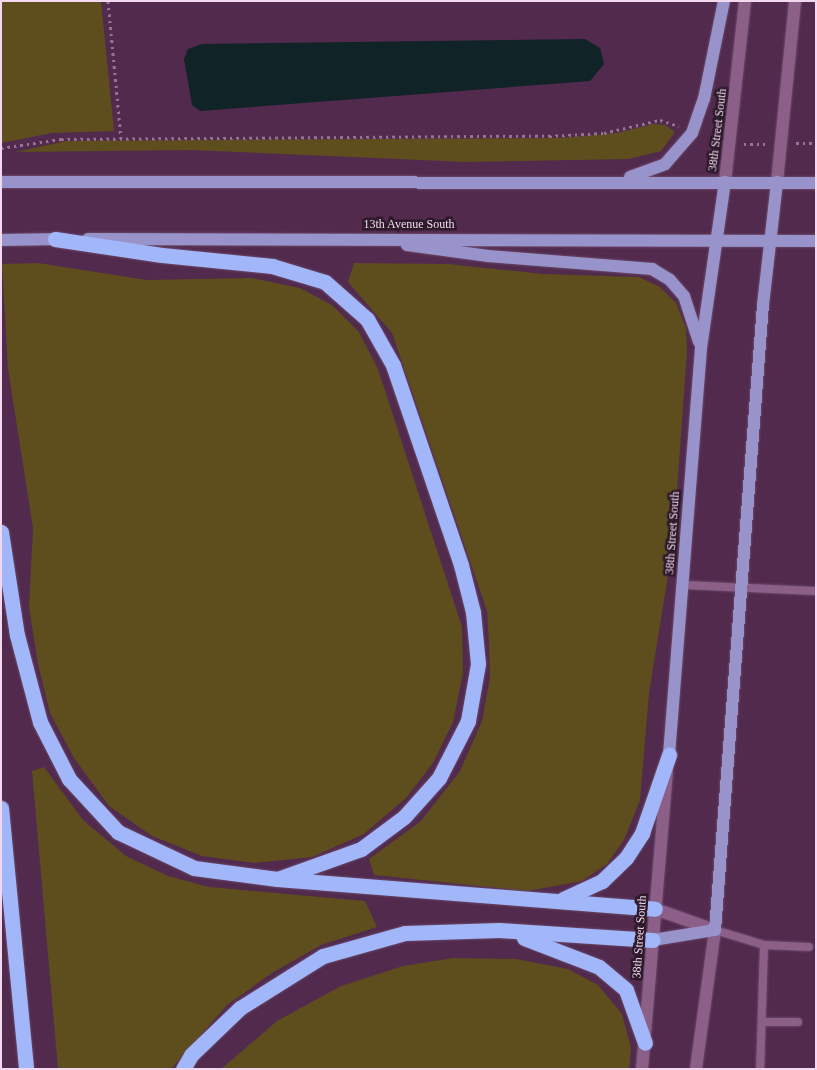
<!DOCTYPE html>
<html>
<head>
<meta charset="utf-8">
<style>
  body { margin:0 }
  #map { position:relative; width:817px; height:1070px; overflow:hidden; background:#512a4e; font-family:Georgia,serif }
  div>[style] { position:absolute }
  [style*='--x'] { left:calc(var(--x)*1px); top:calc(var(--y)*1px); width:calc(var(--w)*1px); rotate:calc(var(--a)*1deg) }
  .green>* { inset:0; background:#5e4d1d }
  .water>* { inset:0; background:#102327 }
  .path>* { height:3px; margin-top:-1.5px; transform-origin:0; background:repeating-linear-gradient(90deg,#957492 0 2.5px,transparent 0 6.5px) }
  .roads { filter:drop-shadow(0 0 1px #6b4868) drop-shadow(0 0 1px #6b4868) }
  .service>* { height:8px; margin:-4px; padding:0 4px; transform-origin:4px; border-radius:4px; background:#8b5f87 }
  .tertiary>* { height:12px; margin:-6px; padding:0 6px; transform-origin:6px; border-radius:6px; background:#8b5f87 }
  .primary>* { height:12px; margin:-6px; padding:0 6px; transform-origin:6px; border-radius:6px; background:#9894cb }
  .motorway>* { height:15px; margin:-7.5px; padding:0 7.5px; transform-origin:7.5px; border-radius:7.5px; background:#a1b7f9 }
  span { translate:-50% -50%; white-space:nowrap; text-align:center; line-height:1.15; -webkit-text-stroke:5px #2d1a2b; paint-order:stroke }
  .street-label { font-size:12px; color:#f2d9ef }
  .frame { position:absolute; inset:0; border:2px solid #f2d9ef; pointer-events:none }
</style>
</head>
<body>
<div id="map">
  <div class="green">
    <i style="clip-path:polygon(1px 1px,101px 1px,114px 131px,52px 133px,1px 143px)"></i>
    <i style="clip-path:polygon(653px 124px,665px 125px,675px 132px,661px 151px,629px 159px,466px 162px,192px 150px,16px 152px,66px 141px,561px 138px,617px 133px)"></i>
    <i style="clip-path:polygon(38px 263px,147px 280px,251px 278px,300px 288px,332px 305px,359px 332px,378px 369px,462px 627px,463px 673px,453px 722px,433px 763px,406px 798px,364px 834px,312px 857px,254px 863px,202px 856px,152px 836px,109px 806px,74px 758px,50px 713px,38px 664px,29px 607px,33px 528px,8px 369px,2px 264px)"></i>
    <i style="clip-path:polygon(354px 263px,448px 264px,543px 274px,639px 277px,660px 287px,676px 303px,686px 328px,687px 353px,673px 545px,649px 693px,640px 800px,624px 840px,607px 864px,582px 881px,528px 891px,374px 875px,369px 859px,421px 821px,460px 771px,482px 721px,490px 677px,489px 643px,487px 611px,392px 333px,348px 282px)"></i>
    <i style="clip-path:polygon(44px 767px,83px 820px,126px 856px,168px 876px,209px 887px,365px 901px,377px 927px,321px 945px,272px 973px,227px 1005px,171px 1069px,58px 1069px,32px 771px)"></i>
    <i style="clip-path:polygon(453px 958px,516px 959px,568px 969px,598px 985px,622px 1014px,631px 1048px,629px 1069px,221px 1069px,277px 1021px,341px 986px,403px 966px)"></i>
  </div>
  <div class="water">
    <i style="clip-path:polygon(585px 39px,600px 48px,604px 64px,590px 81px,200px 111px,192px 105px,184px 59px,188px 49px,202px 44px)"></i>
  </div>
  <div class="path">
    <i style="--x:108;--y:1;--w:138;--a:84.6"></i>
    <i style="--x:796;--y:143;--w:20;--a:0"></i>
    <i style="--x:744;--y:144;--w:21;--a:0"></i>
    <i style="--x:1;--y:148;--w:61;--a:-8.5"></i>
    <i style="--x:61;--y:139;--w:488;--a:-0.4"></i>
    <i style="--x:549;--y:136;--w:55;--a:-3.1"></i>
    <i style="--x:604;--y:133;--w:57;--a:-13.1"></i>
    <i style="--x:660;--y:120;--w:20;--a:18"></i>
  </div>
  <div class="roads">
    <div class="service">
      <i style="--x:683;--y:585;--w:133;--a:2.6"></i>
      <i style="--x:715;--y:930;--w:51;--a:17"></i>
      <i style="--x:764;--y:945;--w:124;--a:91.8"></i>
      <i style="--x:764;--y:945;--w:45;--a:2.5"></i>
      <i style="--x:762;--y:1022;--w:36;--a:0"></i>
    </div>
    <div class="tertiary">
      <i style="--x:725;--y:182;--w:182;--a:-83.7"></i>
      <i style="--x:777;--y:182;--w:182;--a:-84.3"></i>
      <i style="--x:655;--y:909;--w:64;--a:19.3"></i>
      <i style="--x:715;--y:930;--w:140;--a:97.8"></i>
      <i style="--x:642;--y:1069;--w:300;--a:-85.2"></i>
    </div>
    <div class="primary">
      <i style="--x:630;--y:177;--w:37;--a:-20"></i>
      <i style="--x:665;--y:164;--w:41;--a:-48.9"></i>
      <i style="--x:692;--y:133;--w:36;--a:-71"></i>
      <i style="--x:704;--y:99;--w:100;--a:-78.5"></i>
      <i style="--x:1;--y:182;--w:815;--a:0.07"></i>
      <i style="--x:88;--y:239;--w:728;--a:0.16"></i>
      <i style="--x:1;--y:240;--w:62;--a:-0.9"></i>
      <i style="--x:407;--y:245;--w:82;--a:7.7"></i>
      <i style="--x:488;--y:256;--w:165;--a:4.5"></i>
      <i style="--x:652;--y:269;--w:21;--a:31"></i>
      <i style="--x:670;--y:280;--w:21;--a:49"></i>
      <i style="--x:684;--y:296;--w:48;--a:71.9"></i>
      <i style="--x:669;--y:755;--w:408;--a:-85.5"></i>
      <i style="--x:701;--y:348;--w:168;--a:-81.8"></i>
      <i style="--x:653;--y:940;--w:63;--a:-9.2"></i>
      <i style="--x:715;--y:930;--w:627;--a:-85.61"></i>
      <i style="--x:763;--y:305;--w:124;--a:-83.5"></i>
    </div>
    <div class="motorway">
      <i style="--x:55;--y:239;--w:108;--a:8.5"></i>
      <i style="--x:162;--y:255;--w:111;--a:5.7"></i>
      <i style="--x:272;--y:266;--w:55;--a:16.8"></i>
      <i style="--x:325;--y:282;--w:56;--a:41.4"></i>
      <i style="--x:367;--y:319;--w:53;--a:60.5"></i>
      <i style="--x:393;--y:365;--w:211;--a:71.2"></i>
      <i style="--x:461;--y:565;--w:49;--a:75.7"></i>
      <i style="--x:473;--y:612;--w:52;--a:84.5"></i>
      <i style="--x:478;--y:664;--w:58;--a:100"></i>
      <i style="--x:468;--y:721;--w:64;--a:117"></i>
      <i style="--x:439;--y:778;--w:52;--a:131.9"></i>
      <i style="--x:404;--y:817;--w:54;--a:143.3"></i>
      <i style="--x:361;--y:849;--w:89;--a:160.3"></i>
      <i style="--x:1;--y:532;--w:104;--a:81.2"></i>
      <i style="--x:17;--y:635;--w:90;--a:75.2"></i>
      <i style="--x:40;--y:722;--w:64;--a:63"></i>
      <i style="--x:69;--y:779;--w:72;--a:47.2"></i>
      <i style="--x:118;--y:832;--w:84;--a:25.3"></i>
      <i style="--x:194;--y:868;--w:84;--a:7.5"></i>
      <i style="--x:277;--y:879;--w:379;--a:4.5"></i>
      <i style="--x:1;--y:808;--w:262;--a:84.5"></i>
      <i style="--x:563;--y:899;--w:43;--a:-24.8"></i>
      <i style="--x:602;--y:881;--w:33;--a:-44"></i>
      <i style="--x:626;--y:858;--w:30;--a:-57"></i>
      <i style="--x:642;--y:833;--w:83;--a:-70.9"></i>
      <i style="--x:524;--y:938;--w:80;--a:21.1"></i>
      <i style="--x:599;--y:967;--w:35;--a:40"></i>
      <i style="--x:626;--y:990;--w:56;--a:70.3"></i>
      <i style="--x:183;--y:1069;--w:16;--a:-60"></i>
      <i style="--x:191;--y:1055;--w:68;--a:-43.8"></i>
      <i style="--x:240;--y:1008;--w:98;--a:-32.1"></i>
      <i style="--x:323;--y:956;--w:85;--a:-15.7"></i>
      <i style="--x:405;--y:933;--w:94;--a:-1.8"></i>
      <i style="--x:499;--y:930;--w:154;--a:3.7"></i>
    </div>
  </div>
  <div class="street-label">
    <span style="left:718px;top:130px;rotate:-83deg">38th Street South</span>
    <span style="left:409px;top:225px">13th Avenue South</span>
    <span style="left:673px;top:533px;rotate:-86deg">38th Street South</span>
    <span style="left:640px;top:937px;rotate:-86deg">38th Street South</span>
  </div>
  <div class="frame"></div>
</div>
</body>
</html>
